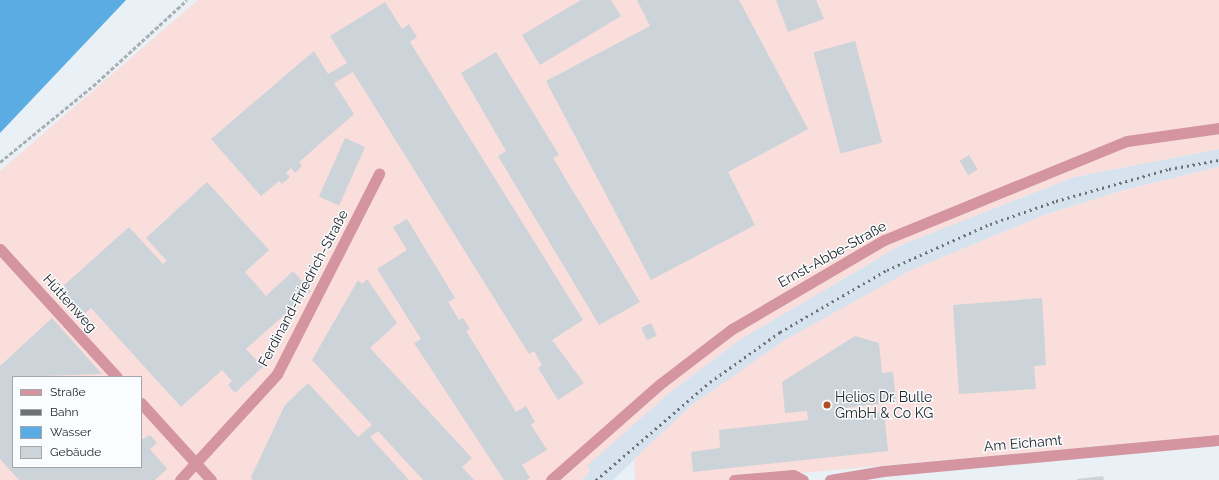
<!DOCTYPE html>
<html>
<head>
<meta charset="utf-8">
<style>
  body { margin:0 }
  #map { position:relative; width:1219px; height:480px; overflow:hidden; background:#e9f0f6; font-family:Raleway,sans-serif }
  div>[style] { position:absolute }
  [style*='--x'] { left:calc(var(--x)*1px); top:calc(var(--y)*1px); width:calc(var(--w)*1px); rotate:calc(var(--a)*1deg) }
  .built>* { inset:0; background:#d6e3ee }
  .industrial>* { inset:0; background:#f9dedc }
  .water>* { inset:0; background:#5aace2 }
  .building>* { inset:0; background:#ccd3d9; transform-origin:0 0 }
  .path>* { height:2.5px; margin-top:-1.25px; transform-origin:0; background:repeating-linear-gradient(90deg,#a9afb3 0 4px,transparent 0 6px) }
  .minor>* { height:11px; margin:-5.5px; padding:0 5.5px; transform-origin:5.5px; border-radius:5.5px; background:#d494a0 }
  .rail>* { height:3px; margin-top:-1.5px; transform-origin:0; background:repeating-linear-gradient(90deg,#6d7275 0 2px,transparent 0 6px) }
  .dots>* { width:11px; height:11px; translate:-50% -50%; box-sizing:border-box; border:2px solid #fafdff; border-radius:50% }
  span { translate:-50% -50%; white-space:nowrap; text-align:center; line-height:1.15; -webkit-text-stroke:3px #fafdff; paint-order:stroke }
  .street-label { font-size:14px; color:#242729 }
  .poi-label { font-size:14px; color:#242729 }
  .left { translate:0 -50%; text-align:left }
  .legend { position:absolute; left:12px; top:376px; width:130px; height:92px; box-sizing:border-box; background:#fafdff; border:1px solid #a4a7a9; margin:0; padding:5px 7px; list-style:none; font-size:12px; color:#242729 }
  .legend li { display:flex; align-items:center; gap:8px; height:20px }
  .legend b { width:20px; border:1px solid #a4a7a9 }
</style>
</head>
<body>
<div id="map">
  <div class="built">
    <i style="clip-path:polygon(1219px 149px,1219px 167px,1128px 189px,1047px 214px,909px 271px,693px 404px,613px 480px,582px 480px,590px 471px,586px 466px,668px 394px,739px 340px,901px 245px,1074px 177px)"></i>
  </div>
  <div class="industrial">
    <i style="clip-path:polygon(evenodd,198px 0,1219px 0,1219px 149px,1074px 177px,901px 245px,739px 340px,668px 394px,587px 466px,590px 471px,582px 480px,0 480px,0 171px,198px 0,13px 377px,141px 377px,141px 467px,13px 467px,13px 377px)"></i>
    <i style="clip-path:polygon(1219px 167px,1219px 435px,723px 480px,635px 480px,634px 459px,693px 404px,785px 340px,909px 271px,1047px 214px,1128px 189px)"></i>
  </div>
  <div class="water">
    <i style="clip-path:polygon(0 0,126px 0,0 133px)"></i>
  </div>
  <div class="building">
    <i style="clip-path:polygon(581px 0,611px 0,621px 16px,540px 65px,522px 35px)"></i>
    <i style="clip-path:polygon(637px 0,739px 0,808px 129px,728px 172px,755px 225px,651px 280px,546px 81px,650px 26px)"></i>
    <i style="clip-path:polygon(776px 0,816px 0,824px 19px,788px 32px)"></i>
    <i style="clip-path:polygon(385px 2px,402px 29px,409px 24px,417px 37px,410px 42px,583px 320px,552px 340px,584px 383px,558px 400px,538px 368px,542px 365px,534px 351px,529px 354px,353px 72px,334px 83px,354px 114px,299px 162px,302px 166px,295px 173px,291px 168px,286px 173px,290px 177px,282px 184px,279px 181px,261px 196px,211px 139px,314px 51px,328px 74px,347px 63px,330px 36px)"></i>
    <i style="left:855px;top:41px;width:105px;height:43px;rotate:75deg"></i>
    <i style="clip-path:polygon(496px 52px,559px 155px,553px 158px,640px 302px,599px 325px,498px 156px,506px 151px,461px 73px)"></i>
    <i style="left:345px;top:138px;width:22px;height:64px;rotate:24deg"></i>
    <i style="left:969px;top:155px;width:17px;height:11px;rotate:59deg"></i>
    <i style="clip-path:polygon(207px 182px,269px 250px,245px 272px,266px 296px,293px 271px,311px 291px,246px 349px,263px 367px,235px 393px,228px 385px,232px 381px,222px 370px,181px 407px,91px 308px,84px 314px,61px 288px,129px 227px,163px 264px,167px 261px,146px 238px)"></i>
    <i style="clip-path:polygon(407px 219px,455px 298px,448px 302px,459px 320px,463px 318px,470px 329px,466px 331px,516px 412px,526px 406px,535px 422px,531px 425px,547px 450px,522px 465px,530px 478px,527px 480px,504px 480px,414px 343px,421px 339px,377px 269px,407px 250px,393px 227px)"></i>
    <i style="clip-path:polygon(367px 279px,397px 323px,370px 348px,472px 458px,462px 467px,474px 480px,423px 480px,378px 431px,370px 437px,409px 480px,253px 480px,251px 477px,285px 405px,308px 383px,358px 437px,372px 425px,312px 360px,358px 280px,362px 284px)"></i>
    <i style="clip-path:polygon(1042px 298px,1046px 365px,1034px 366px,1036px 389px,959px 394px,953px 305px)"></i>
    <i style="clip-path:polygon(52px 318px,102px 374px,13px 377px,13px 467px,141px 467px,141px 440px,150px 435px,157px 443px,150px 449px,167px 469px,155px 480px,19px 480px,0 459px,0 366px)"></i>
    <i style="left:651px;top:323px;width:14px;height:11px;rotate:65deg"></i>
    <i style="clip-path:polygon(855px 336px,879px 343px,882px 373px,893px 372px,896px 402px,845px 408px,846px 417px,884px 412px,888px 451px,693px 472px,691px 452px,720px 448px,719px 430px,808px 420px,807px 411px,785px 413px,782px 382px)"></i>
    <i style="clip-path:polygon(1103px 476px,1104px 480px,1077px 480px,1077px 479px)"></i>
  </div>
  <div class="path">
    <i style="--x:0;--y:162;--w:120;--a:-39.3"></i>
    <i style="--x:93;--y:86;--w:127;--a:-42.5"></i>
  </div>
  <div class="minor">
    <i style="--x:0;--y:249;--w:173;--a:47.6"></i>
    <i style="--x:141;--y:403;--w:104;--a:47.7"></i>
    <i style="--x:180;--y:480;--w:144;--a:-47.5"></i>
    <i style="--x:277;--y:374;--w:225;--a:-63"></i>
    <i style="--x:551;--y:480;--w:145;--a:-41.4"></i>
    <i style="--x:660;--y:384;--w:91;--a:-37.4"></i>
    <i style="--x:732;--y:329;--w:176;--a:-30.4"></i>
    <i style="--x:884;--y:240;--w:262;--a:-22.2"></i>
    <i style="--x:1127;--y:141;--w:93;--a:-8"></i>
    <i style="--x:734;--y:480;--w:59;--a:-4.8"></i>
    <i style="--x:793;--y:475;--w:11;--a:27"></i>
    <i style="--x:830;--y:480;--w:54;--a:-9.6"></i>
    <i style="--x:883;--y:471;--w:337;--a:-5.3"></i>
  </div>
  <div class="rail">
    <i style="--x:596;--y:480;--w:150;--a:-40.7"></i>
    <i style="--x:710;--y:382;--w:86;--a:-35.5"></i>
    <i style="--x:780;--y:332;--w:124;--a:-30.1"></i>
    <i style="--x:887;--y:270;--w:113;--a:-24.1"></i>
    <i style="--x:990;--y:224;--w:70;--a:-19.2"></i>
    <i style="--x:1056;--y:201;--w:117;--a:-15.8"></i>
    <i style="--x:1169;--y:169;--w:51;--a:-10.2"></i>
  </div>
  <div class="dots">
    <i style="left:827px;top:405px;background:#b24c21"></i>
  </div>
  <div class="street-label">
    <span style="left:832px;top:254px;rotate:-29deg">Ernst-Abbe-Straße</span>
    <span style="left:303px;top:288px;rotate:-62deg">Ferdinand-Friedrich-Straße</span>
    <span style="left:70px;top:303px;rotate:48deg">Hüttenweg</span>
    <span style="left:1023px;top:443px;rotate:-5deg">Am Eichamt</span>
  </div>
  <div class="poi-label">
    <span class="left" style="left:835px;top:405px">Helios Dr. Bulle<br>GmbH &amp; Co KG</span>
  </div>
  <ul class="legend">
  <li><b style="height:5px;background:#d494a0"></b>Straße</li>
  <li><b style="height:5px;background:#6d7275"></b>Bahn</li>
  <li><b style="height:11px;background:#5aace2"></b>Wasser</li>
  <li><b style="height:11px;background:#ccd3d9"></b>Gebäude</li>
  </ul>
</div>
</body>
</html>
